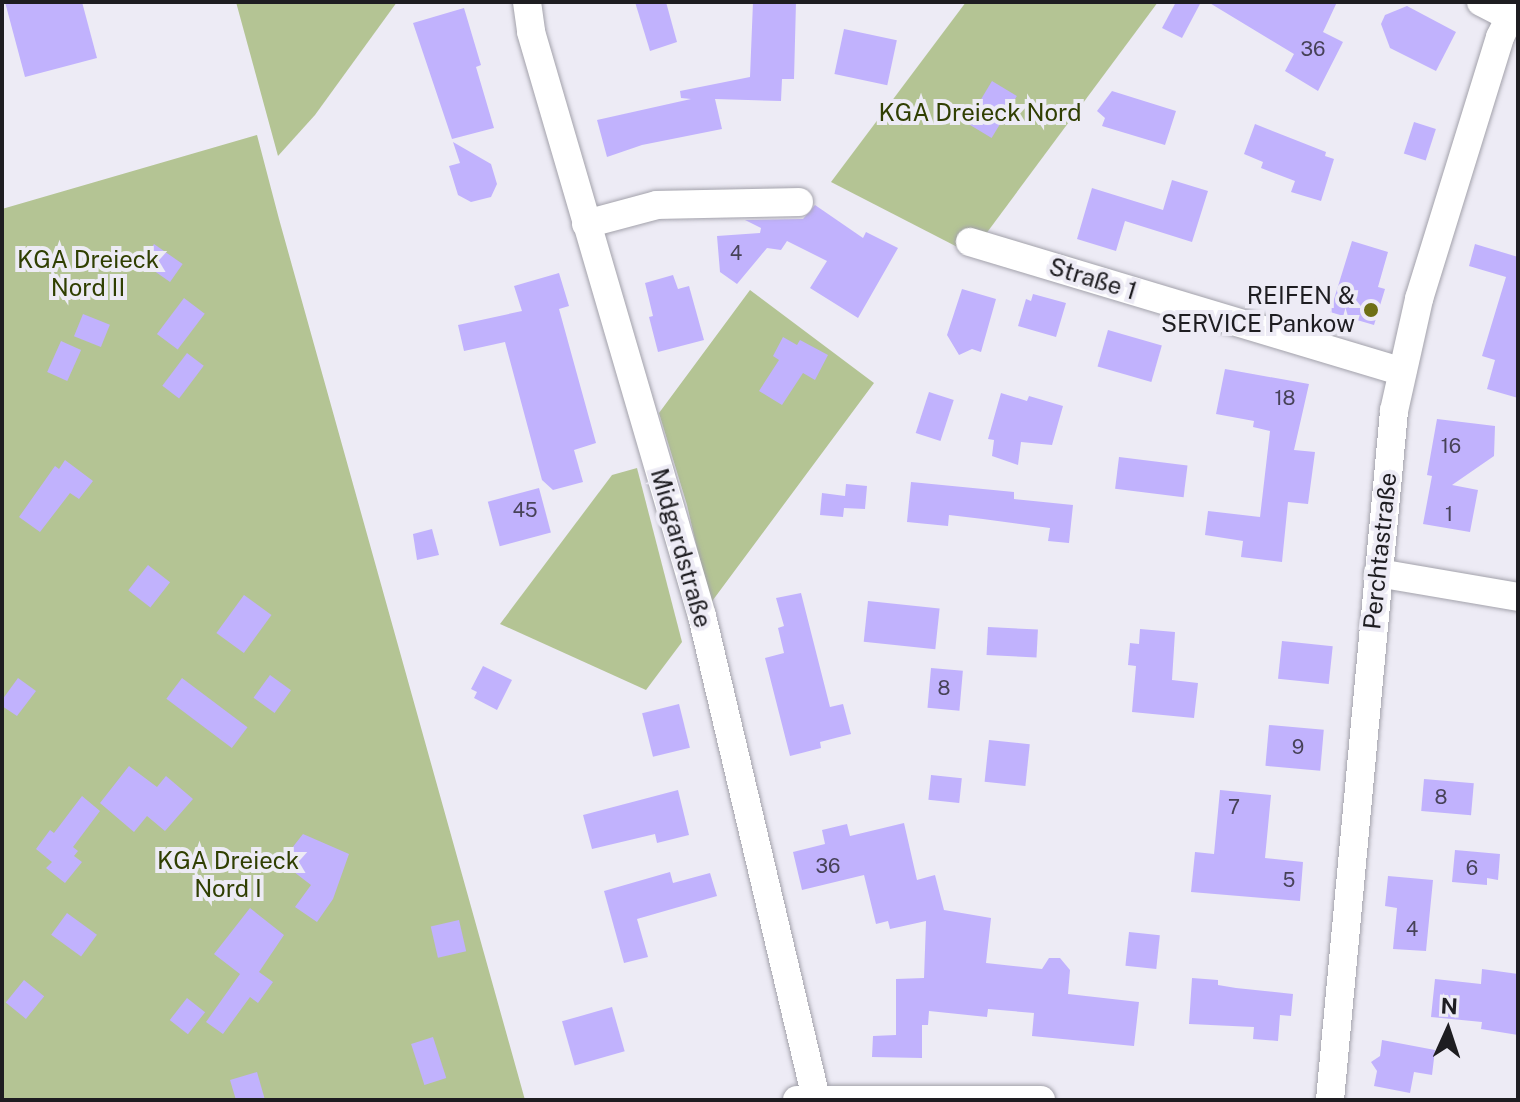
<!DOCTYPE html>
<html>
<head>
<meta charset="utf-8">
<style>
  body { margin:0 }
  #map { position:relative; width:1520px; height:1102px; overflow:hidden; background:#edebf5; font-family:"Public Sans",sans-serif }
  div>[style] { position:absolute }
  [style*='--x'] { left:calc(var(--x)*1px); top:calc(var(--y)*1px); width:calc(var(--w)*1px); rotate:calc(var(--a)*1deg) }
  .green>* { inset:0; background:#b4c494 }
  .building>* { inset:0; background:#c1b2fd; transform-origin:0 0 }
  .roads { filter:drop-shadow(0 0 2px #a3a2ab) drop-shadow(0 0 2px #a3a2ab) }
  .minor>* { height:28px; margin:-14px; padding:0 14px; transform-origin:14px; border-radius:14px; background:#fff }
  .dots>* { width:22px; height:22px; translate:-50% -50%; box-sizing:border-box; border:4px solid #edebf5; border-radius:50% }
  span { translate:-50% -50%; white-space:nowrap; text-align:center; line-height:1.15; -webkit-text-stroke:8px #edebf5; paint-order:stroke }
  .number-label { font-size:20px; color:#474258 }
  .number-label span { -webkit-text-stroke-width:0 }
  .park-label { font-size:24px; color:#303f02 }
  .street-label { font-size:24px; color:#1e1d21 }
  .poi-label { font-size:24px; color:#1e1d21 }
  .right { translate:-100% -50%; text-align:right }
  .frame { position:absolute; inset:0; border:4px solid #1e1d21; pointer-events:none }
  .north { position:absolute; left:1408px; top:990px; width:80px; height:80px; -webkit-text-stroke:6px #edebf5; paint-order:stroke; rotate:3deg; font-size:22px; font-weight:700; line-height:32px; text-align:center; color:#1e1d21 }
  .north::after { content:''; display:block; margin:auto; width:28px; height:36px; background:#1e1d21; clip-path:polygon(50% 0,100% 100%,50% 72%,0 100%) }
</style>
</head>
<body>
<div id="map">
  <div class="green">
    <i style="clip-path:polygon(236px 2px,397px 2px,315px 115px,278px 156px)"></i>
    <i style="clip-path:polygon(966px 2px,1158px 2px,971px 254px,831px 182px)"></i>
    <i style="clip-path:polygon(257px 135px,279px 219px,525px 1100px,2px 1100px,2px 209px)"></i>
    <i style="clip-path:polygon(750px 290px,874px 383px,710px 604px,687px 505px,659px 413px)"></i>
    <i style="clip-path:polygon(637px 468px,682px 642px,646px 690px,500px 624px,612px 475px)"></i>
  </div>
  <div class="building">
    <i style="clip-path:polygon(5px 2px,82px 2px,97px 58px,25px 77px)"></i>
    <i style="clip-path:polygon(635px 2px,666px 2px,677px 42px,650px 51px)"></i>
    <i style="clip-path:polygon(753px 2px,796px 2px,794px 79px,782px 79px,781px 101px,715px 99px,722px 129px,642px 145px,607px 157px,597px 120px,691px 99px,681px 98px,680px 91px,750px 77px)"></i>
    <i style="clip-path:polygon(1176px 2px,1201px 2px,1182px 38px,1162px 28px)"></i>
    <i style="clip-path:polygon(1208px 2px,1337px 2px,1323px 32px,1343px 42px,1318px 91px,1285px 71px,1294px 54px)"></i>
    <i style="clip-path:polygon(1407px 6px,1456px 32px,1436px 71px,1390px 48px,1381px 24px,1385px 15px)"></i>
    <i style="clip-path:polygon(464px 8px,481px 65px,476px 67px,494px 128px,452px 139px,413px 23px)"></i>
    <i style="left:844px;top:29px;width:54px;height:46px;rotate:12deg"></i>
    <i style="left:992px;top:81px;width:29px;height:49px;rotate:31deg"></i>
    <i style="clip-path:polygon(1112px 91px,1176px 111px,1165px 145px,1102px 126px,1105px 118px,1097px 111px)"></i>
    <i style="left:1414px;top:122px;width:23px;height:33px;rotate:18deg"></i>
    <i style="clip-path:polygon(1255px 124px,1326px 152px,1325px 156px,1334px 159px,1321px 201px,1291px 192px,1295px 181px,1261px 168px,1263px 162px,1244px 154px)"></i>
    <i style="clip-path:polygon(453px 142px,491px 164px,497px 184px,491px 197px,471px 202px,458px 195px,449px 166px,460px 163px)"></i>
    <i style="clip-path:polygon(1172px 180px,1208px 191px,1192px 242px,1125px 221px,1116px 251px,1077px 239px,1092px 188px,1163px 210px)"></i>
    <i style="clip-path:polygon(815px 205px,863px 238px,866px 232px,898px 248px,858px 318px,810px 288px,827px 261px,787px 241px,781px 250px,767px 248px,737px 284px,720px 272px,717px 236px,760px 233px,761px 228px,745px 220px,803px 219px)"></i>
    <i style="clip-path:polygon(1352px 241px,1388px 252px,1378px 287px,1385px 289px,1374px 325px,1330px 312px)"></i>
    <i style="left:154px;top:244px;width:35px;height:22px;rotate:35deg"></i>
    <i style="clip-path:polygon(1475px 244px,1518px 257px,1518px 398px,1487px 389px,1495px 360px,1482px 356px,1506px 277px,1469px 266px)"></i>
    <i style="clip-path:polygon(559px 273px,569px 306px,559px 309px,596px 443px,574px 450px,583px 482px,553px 490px,542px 480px,505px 342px,464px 351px,458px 325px,522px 311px,514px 286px)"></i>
    <i style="clip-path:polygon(673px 275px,678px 289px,689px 286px,704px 340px,658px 352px,649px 317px,653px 316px,645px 283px)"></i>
    <i style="clip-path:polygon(962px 289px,996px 299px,981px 352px,972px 349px,959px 355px,947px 335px)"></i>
    <i style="clip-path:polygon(1033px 294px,1066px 303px,1056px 337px,1018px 326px,1026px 299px,1031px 301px)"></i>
    <i style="left:184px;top:298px;width:26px;height:45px;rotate:37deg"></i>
    <i style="left:83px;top:314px;width:29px;height:24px;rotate:22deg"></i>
    <i style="left:1108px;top:330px;width:56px;height:38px;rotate:16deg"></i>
    <i style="clip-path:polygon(783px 337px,797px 345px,800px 340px,828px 355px,815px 380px,803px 373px,782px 405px,759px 391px,779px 360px,773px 356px)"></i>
    <i style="left:61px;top:341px;width:22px;height:34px;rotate:24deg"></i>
    <i style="left:187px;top:353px;width:21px;height:41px;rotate:37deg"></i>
    <i style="clip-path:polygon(1225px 369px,1309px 384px,1294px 450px,1315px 452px,1308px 504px,1288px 502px,1282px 562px,1241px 557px,1243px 541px,1205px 535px,1208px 511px,1260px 517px,1270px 431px,1253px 427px,1254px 421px,1216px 414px)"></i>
    <i style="left:929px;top:392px;width:26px;height:43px;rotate:18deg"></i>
    <i style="clip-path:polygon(1001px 393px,1027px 401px,1029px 396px,1063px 406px,1052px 445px,1021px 442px,1018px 465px,992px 456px,994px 440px,988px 439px)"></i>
    <i style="clip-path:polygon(1437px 419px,1495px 426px,1494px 456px,1452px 485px,1478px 490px,1470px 532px,1423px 524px,1432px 476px,1427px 475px)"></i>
    <i style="left:1119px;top:457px;width:69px;height:32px;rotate:7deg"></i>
    <i style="clip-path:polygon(65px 460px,93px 481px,79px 499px,70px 493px,40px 532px,19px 517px,55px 466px,59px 469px)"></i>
    <i style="clip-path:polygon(911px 482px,1014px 492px,1014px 499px,1073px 505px,1069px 543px,1048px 541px,1050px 528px,983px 519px,949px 515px,948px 526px,907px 522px)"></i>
    <i style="clip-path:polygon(846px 484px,867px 486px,865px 509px,844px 508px,843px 517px,820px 515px,822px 493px,845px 496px)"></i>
    <i style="left:539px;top:488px;width:46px;height:53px;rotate:75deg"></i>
    <i style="clip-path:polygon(432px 529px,439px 555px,417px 560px,413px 534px)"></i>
    <i style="left:148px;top:565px;width:28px;height:32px;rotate:38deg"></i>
    <i style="clip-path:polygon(801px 593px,830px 707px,843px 704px,851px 734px,820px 742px,821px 748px,790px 756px,765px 658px,784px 653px,778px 628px,784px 626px,776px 598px)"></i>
    <i style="left:244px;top:595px;width:34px;height:47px;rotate:36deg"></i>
    <i style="left:868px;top:601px;width:72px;height:41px;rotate:6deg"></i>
    <i style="left:988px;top:627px;width:50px;height:28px;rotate:3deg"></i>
    <i style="clip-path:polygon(1140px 629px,1175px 632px,1172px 680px,1198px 683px,1194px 718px,1132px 712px,1136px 666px,1128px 665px,1130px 643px,1139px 644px)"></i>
    <i style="left:1282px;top:641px;width:51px;height:38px;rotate:6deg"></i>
    <i style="clip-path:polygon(483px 666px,512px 680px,497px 710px,474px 698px,477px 692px,471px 689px)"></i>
    <i style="left:931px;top:668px;width:32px;height:40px;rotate:5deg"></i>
    <i style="left:270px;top:675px;width:26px;height:28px;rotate:36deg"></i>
    <i style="clip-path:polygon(18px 678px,36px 691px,17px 716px,2px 706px,2px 700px)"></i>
    <i style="left:182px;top:678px;width:82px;height:26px;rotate:37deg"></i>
    <i style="left:679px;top:704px;width:45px;height:38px;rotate:76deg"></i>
    <i style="left:1269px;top:725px;width:55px;height:41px;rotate:5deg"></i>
    <i style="left:989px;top:740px;width:41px;height:42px;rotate:6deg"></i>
    <i style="clip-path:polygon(129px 766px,157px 787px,166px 776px,193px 799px,165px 831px,147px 816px,134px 832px,100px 803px)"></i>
    <i style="left:931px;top:775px;width:31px;height:25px;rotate:6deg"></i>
    <i style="left:1424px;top:779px;width:50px;height:32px;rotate:5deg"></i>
    <i style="clip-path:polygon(678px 790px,689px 835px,657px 843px,655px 834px,592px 849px,583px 815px)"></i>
    <i style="clip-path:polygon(1220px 790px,1271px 795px,1265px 858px,1303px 862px,1300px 901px,1191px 892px,1195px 852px,1214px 854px)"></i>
    <i style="clip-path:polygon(82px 796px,100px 811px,73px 847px,78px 851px,74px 856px,82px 862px,65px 883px,46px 868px,52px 862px,36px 849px,50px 830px,54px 833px)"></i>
    <i style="clip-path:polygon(904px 823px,917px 880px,935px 875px,944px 910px,991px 918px,986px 963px,1042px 969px,1049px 958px,1060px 958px,1070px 970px,1068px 994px,1139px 1002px,1134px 1046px,1032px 1036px,1034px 1013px,988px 1009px,987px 1017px,929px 1011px,928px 1025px,922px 1025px,922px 1058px,872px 1057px,873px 1036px,896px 1035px,896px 979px,924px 978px,926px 921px,890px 929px,888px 921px,876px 924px,864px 875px,802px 890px,793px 852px,825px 844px,822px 830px,847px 824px,850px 836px)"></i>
    <i style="clip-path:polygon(303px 834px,349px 854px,333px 899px,317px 922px,295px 907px,311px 885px,281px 862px)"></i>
    <i style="clip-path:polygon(1455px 850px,1500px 854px,1498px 880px,1487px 878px,1487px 885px,1452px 882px)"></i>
    <i style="clip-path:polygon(670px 872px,673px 883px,710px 873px,717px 896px,637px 919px,648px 957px,624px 963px,604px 891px)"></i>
    <i style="clip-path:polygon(1388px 876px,1433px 880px,1426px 951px,1393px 949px,1397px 908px,1385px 906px)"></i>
    <i style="clip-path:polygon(250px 908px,284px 935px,259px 972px,273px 982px,258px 1003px,250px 997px,223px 1034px,206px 1022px,240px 974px,214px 954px)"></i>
    <i style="left:67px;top:913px;width:37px;height:27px;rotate:36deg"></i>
    <i style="left:459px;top:920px;width:32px;height:29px;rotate:77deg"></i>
    <i style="left:1129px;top:932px;width:31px;height:34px;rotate:6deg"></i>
    <i style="clip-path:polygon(1482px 969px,1518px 974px,1518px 1035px,1481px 1029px,1482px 1022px,1431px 1017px,1435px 979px,1481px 984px)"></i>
    <i style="clip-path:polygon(1192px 978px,1218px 980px,1218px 985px,1236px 988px,1293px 994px,1291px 1016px,1280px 1015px,1278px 1041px,1253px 1039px,1254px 1027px,1189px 1024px)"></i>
    <i style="left:24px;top:980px;width:26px;height:29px;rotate:39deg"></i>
    <i style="left:187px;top:998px;width:23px;height:28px;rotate:38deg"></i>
    <i style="left:612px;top:1007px;width:46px;height:52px;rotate:74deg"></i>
    <i style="left:433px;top:1037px;width:43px;height:23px;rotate:72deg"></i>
    <i style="clip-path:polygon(1382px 1040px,1435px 1050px,1432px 1075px,1414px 1072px,1410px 1093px,1374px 1086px,1377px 1071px,1371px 1062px,1380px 1056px)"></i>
    <i style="clip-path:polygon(257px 1072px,265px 1100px,236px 1100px,230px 1080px)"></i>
  </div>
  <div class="roads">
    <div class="minor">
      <i style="--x:527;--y:2;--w:30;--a:82"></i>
      <i style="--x:531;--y:32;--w:609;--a:73.68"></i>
      <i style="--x:702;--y:616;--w:497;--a:76.7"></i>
      <i style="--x:1481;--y:2;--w:42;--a:27.2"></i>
      <i style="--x:586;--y:224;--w:73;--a:-15"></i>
      <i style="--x:657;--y:205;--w:142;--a:-1.2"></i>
      <i style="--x:970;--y:242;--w:450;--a:16.7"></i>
      <i style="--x:1378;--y:573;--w:142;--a:9.7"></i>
      <i style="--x:797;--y:1100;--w:244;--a:0"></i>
      <i style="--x:1330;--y:1100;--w:692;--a:-84.69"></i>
      <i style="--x:1394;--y:411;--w:115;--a:-77.4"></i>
      <i style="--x:1419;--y:299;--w:274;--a:-72.8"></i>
      <i style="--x:1500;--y:37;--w:22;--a:-63"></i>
    </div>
  </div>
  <div class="dots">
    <i style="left:1371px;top:310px;background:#6e7015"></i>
  </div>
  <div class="number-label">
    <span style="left:1313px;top:49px">36</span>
    <span style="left:736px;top:253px">4</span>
    <span style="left:1285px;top:398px">18</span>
    <span style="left:1451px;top:446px">16</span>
    <span style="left:525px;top:510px">45</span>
    <span style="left:1449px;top:514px">1</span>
    <span style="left:944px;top:688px">8</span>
    <span style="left:1298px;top:747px">9</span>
    <span style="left:1441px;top:797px">8</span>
    <span style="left:1234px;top:807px">7</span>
    <span style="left:828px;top:866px">36</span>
    <span style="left:1472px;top:868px">6</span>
    <span style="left:1289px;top:880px">5</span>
    <span style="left:1412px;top:929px">4</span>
  </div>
  <div class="park-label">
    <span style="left:980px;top:113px">KGA Dreieck Nord</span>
    <span style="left:88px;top:274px">KGA Dreieck<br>Nord II</span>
    <span style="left:228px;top:875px">KGA Dreieck<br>Nord I</span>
  </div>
  <div class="street-label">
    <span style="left:1093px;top:279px;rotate:17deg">Straße 1</span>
    <span style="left:681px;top:548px;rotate:74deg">Midgardstraße</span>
    <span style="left:1380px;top:551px;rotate:-84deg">Perchtastraße</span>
  </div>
  <div class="poi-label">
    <span class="right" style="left:1355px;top:310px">REIFEN &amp;<br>SERVICE Pankow</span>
  </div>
  <div class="frame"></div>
  <div class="north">N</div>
</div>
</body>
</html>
